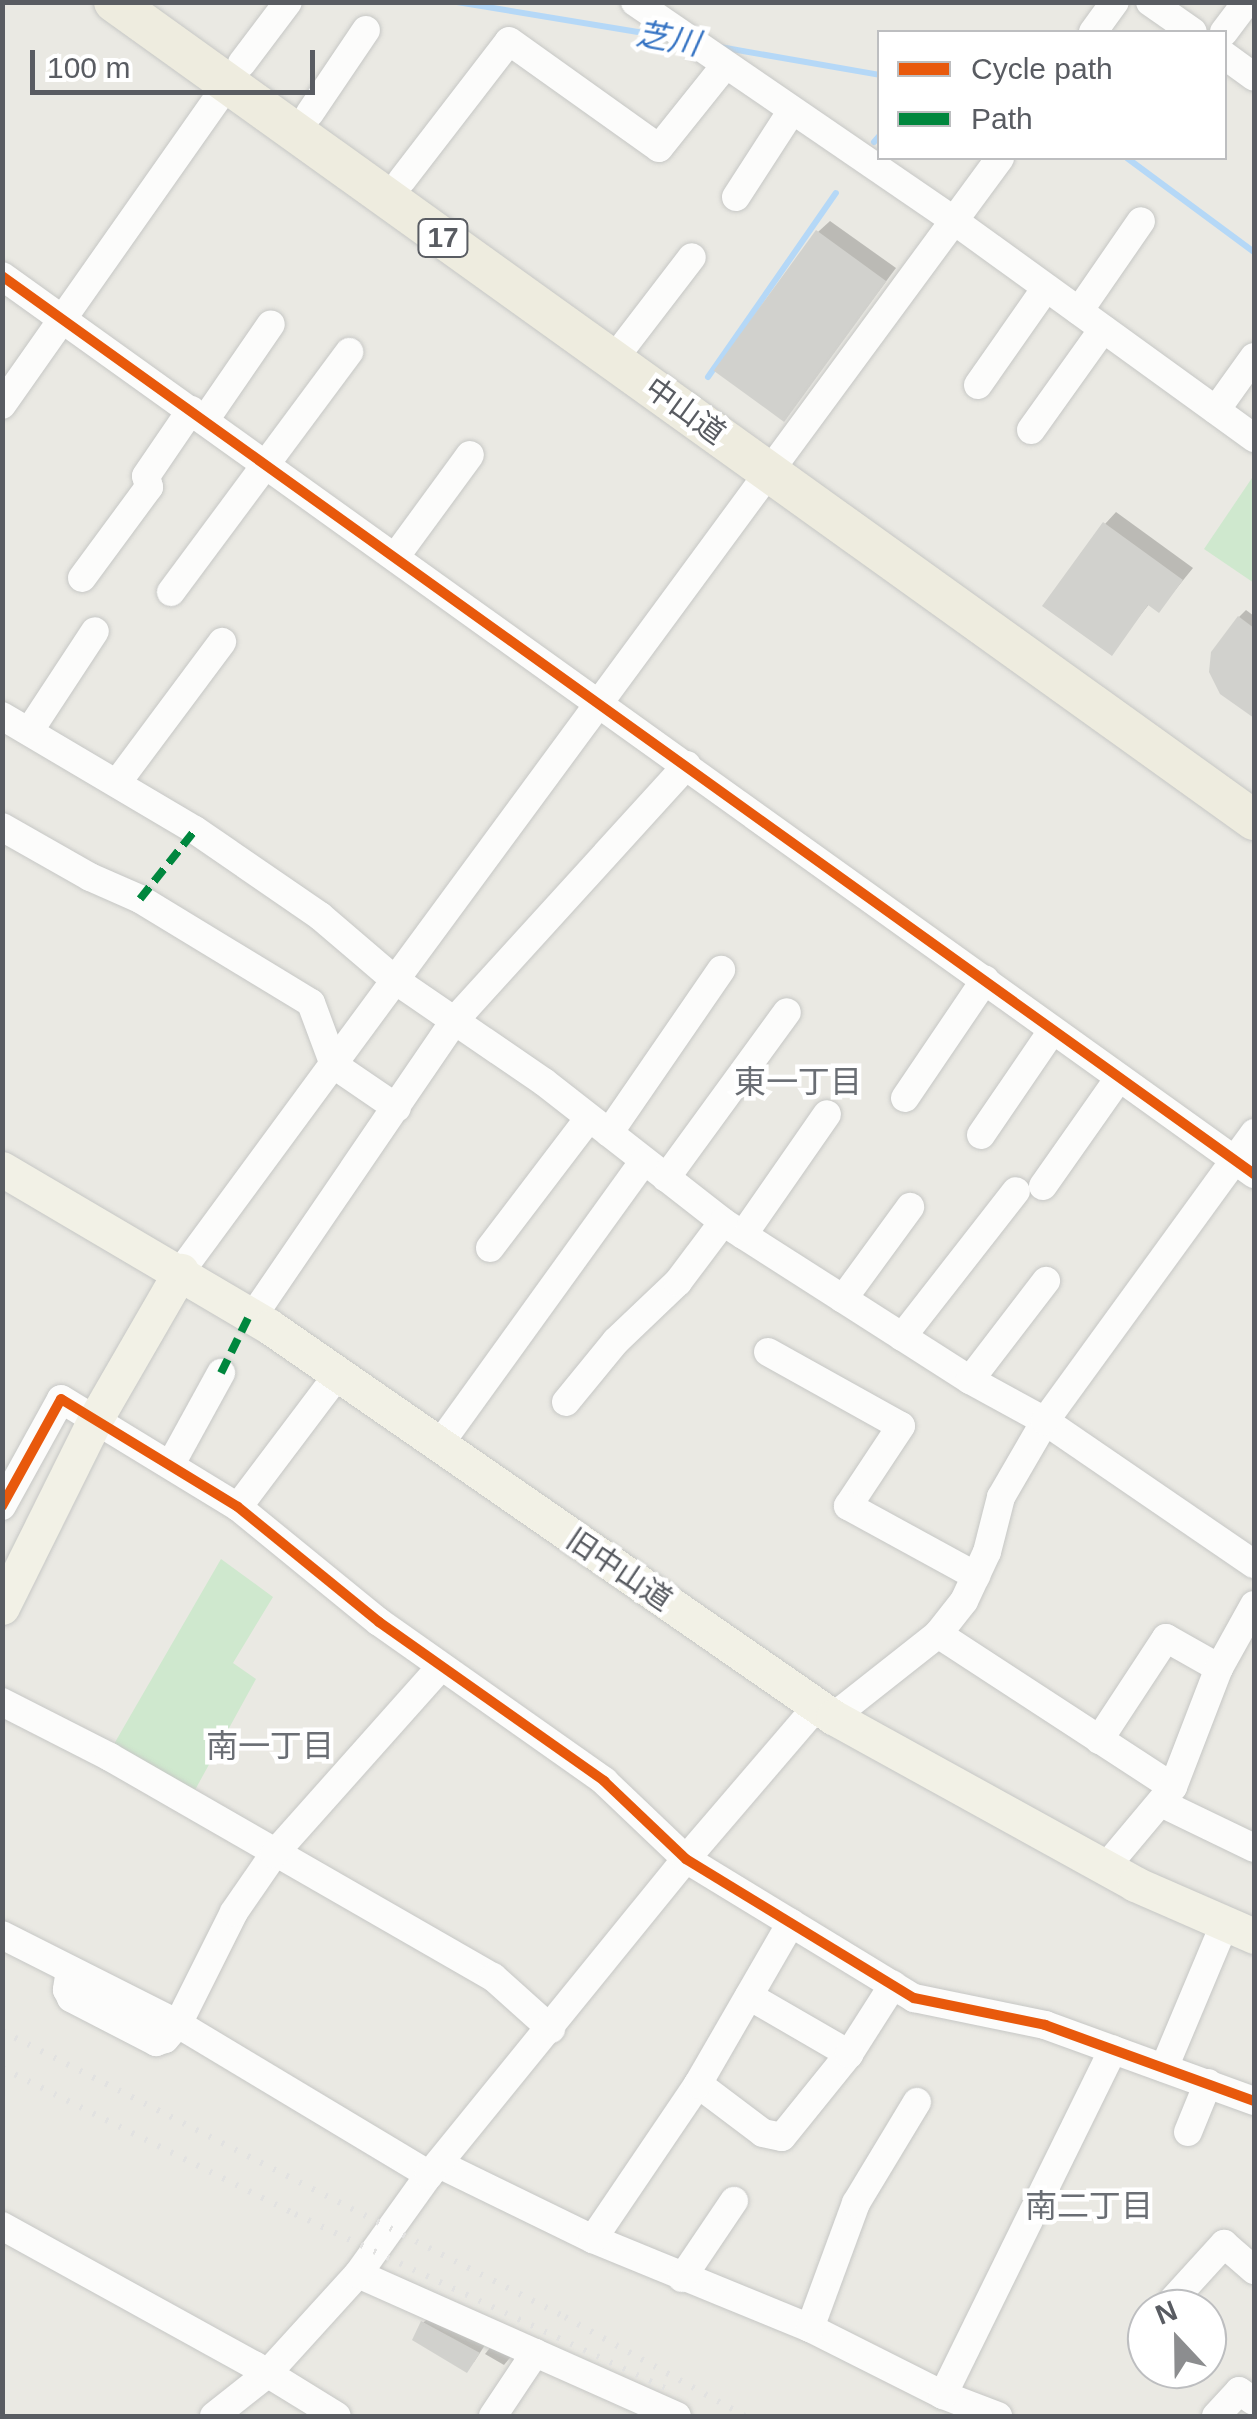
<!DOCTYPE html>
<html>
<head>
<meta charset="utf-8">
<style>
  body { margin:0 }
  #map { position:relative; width:1257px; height:2419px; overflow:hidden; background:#eae9e3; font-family:Helvetica,"Noto Sans JP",sans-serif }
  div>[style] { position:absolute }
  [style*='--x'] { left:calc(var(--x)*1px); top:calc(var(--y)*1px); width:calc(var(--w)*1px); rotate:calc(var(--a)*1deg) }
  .green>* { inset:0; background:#cfe8ce }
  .shadow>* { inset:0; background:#0003 }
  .stream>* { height:6px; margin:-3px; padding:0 3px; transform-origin:3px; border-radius:3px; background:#b5d8f7 }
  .building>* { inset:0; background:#d1d1cd; transform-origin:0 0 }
  .roads { filter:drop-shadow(0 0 2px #c6c7c5) drop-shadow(0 0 2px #c6c7c5) }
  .minor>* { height:28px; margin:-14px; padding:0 14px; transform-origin:14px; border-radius:14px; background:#fcfcfb }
  .major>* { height:35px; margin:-17.5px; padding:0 17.5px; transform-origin:17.5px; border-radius:17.5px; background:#f2f1e6 }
  .highway>* { height:40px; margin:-20px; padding:0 20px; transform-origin:20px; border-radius:20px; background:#eeecdf }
  .rail>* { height:6px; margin-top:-3px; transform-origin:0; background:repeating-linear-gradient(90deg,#e2e2e1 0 2.5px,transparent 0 14.5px) }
  .quiet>* { height:8px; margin-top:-4px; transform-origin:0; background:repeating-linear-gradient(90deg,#00873e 0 15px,transparent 0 23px) }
  .cycleway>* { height:10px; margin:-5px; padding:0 5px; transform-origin:5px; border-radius:5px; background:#e8590c }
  span { translate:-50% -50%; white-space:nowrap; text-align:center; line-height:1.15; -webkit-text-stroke:9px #fff; paint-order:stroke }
  .shield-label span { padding:2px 8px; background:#fff; border:2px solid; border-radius:8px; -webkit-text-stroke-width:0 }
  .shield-label { font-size:28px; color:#595c62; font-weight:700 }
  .street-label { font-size:30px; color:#595c62 }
  .water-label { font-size:32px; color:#3573c3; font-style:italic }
  .neighbourhood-label { font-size:32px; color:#6a6e74 }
  .frame { position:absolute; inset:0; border:5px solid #595c62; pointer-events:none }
  .legend { position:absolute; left:877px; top:30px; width:350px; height:130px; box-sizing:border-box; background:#fff; border:2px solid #bdbec0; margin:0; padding:12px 18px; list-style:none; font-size:30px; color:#595c62 }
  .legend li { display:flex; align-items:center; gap:20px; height:50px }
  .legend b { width:50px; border:2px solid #bdbec0 }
  .north { position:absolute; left:1127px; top:2289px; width:100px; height:100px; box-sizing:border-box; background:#fff; border:2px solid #bdbec0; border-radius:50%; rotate:338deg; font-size:28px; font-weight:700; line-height:40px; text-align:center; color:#595c62 }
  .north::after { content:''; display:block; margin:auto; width:35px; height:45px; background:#8c8d8f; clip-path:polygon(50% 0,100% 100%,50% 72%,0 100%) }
  .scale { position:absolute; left:30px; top:50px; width:285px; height:45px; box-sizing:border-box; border:5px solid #595c62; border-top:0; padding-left:12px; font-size:30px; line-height:35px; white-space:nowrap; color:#595c62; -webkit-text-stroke:8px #fff; paint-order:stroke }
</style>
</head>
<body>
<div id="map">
  <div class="green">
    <i style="clip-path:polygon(1254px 475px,1254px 583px,1204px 549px)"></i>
    <i style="clip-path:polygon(221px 1559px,273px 1597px,233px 1663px,256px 1679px,195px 1790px,114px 1744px)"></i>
  </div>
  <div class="shadow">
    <i style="clip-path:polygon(830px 221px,896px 268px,784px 418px,818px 232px)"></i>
    <i style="clip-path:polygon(1116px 512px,1193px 568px,1159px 610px,1150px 603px,1111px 652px,1105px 524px)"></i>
    <i style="clip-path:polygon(1246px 610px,1254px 616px,1254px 715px,1222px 692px,1239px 617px)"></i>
    <i style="clip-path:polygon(430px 2316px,485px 2345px,474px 2362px,423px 2323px)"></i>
    <i style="clip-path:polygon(493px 2344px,514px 2353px,504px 2365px,485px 2354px)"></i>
  </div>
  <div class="stream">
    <i style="--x:457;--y:2;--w:214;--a:9.4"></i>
    <i style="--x:720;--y:47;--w:162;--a:9.9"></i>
    <i style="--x:874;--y:142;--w:9;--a:-49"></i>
    <i style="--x:1127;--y:158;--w:158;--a:36.5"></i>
    <i style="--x:708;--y:377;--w:224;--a:-55.2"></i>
  </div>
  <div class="building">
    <i style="left:816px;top:230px;width:87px;height:174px;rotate:36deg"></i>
    <i style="clip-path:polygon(1103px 522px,1183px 580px,1159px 613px,1148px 605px,1112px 656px,1042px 606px)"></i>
    <i style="clip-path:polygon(1238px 616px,1254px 628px,1254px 718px,1220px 694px,1209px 672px,1211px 652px)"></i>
    <i style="clip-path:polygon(421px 2321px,480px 2353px,467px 2373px,412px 2340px)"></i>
  </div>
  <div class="roads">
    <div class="minor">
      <i style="--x:635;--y:2;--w:386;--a:34.4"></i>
      <i style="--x:953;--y:220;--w:372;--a:35.9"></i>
      <i style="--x:1150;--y:2;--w:52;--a:34.9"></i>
      <i style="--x:1093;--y:32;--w:37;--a:-54"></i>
      <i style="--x:1224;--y:32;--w:38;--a:-53"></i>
      <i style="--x:1224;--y:55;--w:37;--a:36"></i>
      <i style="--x:242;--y:63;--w:76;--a:-53"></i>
      <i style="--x:310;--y:113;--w:100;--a:-56"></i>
      <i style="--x:402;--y:180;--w:175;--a:-52.4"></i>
      <i style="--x:509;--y:41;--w:184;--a:35.5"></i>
      <i style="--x:659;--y:148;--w:104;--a:-51.3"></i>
      <i style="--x:736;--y:197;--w:101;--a:-57.1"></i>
      <i style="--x:2;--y:276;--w:1541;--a:35.65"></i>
      <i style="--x:1079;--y:311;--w:109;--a:-55.4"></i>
      <i style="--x:626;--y:343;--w:108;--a:-52.5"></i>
      <i style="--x:978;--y:385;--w:118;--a:-55"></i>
      <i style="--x:2;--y:405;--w:393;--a:-54.9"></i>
      <i style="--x:1216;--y:410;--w:65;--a:-54.4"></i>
      <i style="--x:205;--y:420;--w:116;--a:-55.5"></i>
      <i style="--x:1031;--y:430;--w:124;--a:-54.5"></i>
      <i style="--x:396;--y:556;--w:125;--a:-53.8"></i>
      <i style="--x:82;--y:578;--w:113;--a:-53.6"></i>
      <i style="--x:149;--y:487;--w:11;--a:-105"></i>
      <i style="--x:146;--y:476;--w:80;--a:-55.7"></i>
      <i style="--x:171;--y:592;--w:299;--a:-53.4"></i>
      <i style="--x:2;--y:716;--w:224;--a:30.6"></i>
      <i style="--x:195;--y:830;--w:152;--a:34.5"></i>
      <i style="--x:320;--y:916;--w:99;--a:40.5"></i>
      <i style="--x:395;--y:980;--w:181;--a:34.4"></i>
      <i style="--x:544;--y:1082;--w:227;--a:38"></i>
      <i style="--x:723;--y:1222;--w:293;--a:32.6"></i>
      <i style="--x:970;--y:1380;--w:85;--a:28.7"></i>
      <i style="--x:1045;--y:1421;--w:253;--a:34.4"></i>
      <i style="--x:30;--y:730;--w:118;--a:-56.7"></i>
      <i style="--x:117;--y:783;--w:176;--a:-53.3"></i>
      <i style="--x:2;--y:827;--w:101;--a:29.6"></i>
      <i style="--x:90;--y:877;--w:55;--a:23.7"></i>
      <i style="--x:140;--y:899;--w:200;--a:31.3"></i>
      <i style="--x:311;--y:1003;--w:66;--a:69.6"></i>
      <i style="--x:334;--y:1065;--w:76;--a:34.3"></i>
      <i style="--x:905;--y:1098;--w:143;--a:-55.9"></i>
      <i style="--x:609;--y:1133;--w:198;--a:-55.5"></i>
      <i style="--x:981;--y:1135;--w:126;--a:-55.7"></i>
      <i style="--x:666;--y:1178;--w:205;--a:-53.9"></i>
      <i style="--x:1043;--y:1186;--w:132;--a:-54.9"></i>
      <i style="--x:743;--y:1235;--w:147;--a:-55.2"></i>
      <i style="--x:490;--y:1248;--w:163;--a:-52.7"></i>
      <i style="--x:181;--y:1271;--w:1382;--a:-53.65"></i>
      <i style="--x:843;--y:1299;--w:114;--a:-53.9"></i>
      <i style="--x:253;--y:1316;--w:357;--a:-55.7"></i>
      <i style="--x:454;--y:1021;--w:346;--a:-47.7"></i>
      <i style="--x:902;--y:1337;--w:185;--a:-52"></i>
      <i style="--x:768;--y:1352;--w:152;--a:29.1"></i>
      <i style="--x:901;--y:1426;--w:96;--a:123.5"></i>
      <i style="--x:848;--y:1506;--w:146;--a:28.7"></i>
      <i style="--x:970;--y:1380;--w:125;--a:-52.5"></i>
      <i style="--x:566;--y:1402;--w:79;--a:-50.7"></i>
      <i style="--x:616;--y:1341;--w:86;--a:-43.6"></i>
      <i style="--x:678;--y:1282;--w:75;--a:-53.1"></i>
      <i style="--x:439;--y:1445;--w:350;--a:-54.2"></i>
      <i style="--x:171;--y:1464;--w:104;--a:-61.2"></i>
      <i style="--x:2;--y:1506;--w:122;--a:-61.1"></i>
      <i style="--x:61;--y:1399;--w:207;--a:31.4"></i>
      <i style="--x:238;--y:1507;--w:182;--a:39.2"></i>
      <i style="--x:379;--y:1622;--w:276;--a:35.2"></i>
      <i style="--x:604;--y:1781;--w:113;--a:43.6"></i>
      <i style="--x:686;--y:1859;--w:267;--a:31.4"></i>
      <i style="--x:914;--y:1998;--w:134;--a:11.6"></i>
      <i style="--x:1045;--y:2025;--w:222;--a:20"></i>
      <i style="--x:238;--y:1507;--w:168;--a:-53"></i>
      <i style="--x:938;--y:1634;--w:280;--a:33.1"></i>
      <i style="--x:2;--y:1702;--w:121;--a:27"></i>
      <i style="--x:110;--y:1757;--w:442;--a:29.9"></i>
      <i style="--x:493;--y:1977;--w:78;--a:41.9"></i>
      <i style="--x:833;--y:1717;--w:134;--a:-38.3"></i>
      <i style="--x:938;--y:1634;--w:42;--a:-51.8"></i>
      <i style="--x:964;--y:1601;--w:54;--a:-64.9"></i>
      <i style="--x:987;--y:1552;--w:57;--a:-75.7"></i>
      <i style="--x:1001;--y:1497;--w:88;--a:-59.9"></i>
      <i style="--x:1045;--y:1421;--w:356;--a:-54"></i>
      <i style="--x:1099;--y:1740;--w:122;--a:-56.7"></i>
      <i style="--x:1166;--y:1638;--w:61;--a:29.5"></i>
      <i style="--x:1163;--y:1804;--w:101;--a:25.8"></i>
      <i style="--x:1105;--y:1868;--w:106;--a:-50"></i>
      <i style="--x:1173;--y:1787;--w:128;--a:-68.9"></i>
      <i style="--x:1219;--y:1668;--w:72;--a:-60.9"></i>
      <i style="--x:2;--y:1935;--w:197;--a:26.8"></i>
      <i style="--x:178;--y:2024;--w:293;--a:31"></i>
      <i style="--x:70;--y:1970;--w:20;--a:99"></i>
      <i style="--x:67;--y:1990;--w:9;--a:63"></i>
      <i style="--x:71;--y:1998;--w:96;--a:27.4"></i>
      <i style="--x:156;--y:2042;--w:9;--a:-18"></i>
      <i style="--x:165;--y:2039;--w:20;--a:-49"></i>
      <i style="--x:178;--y:2024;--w:125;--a:-63.4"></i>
      <i style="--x:234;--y:1912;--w:70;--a:-55.4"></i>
      <i style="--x:274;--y:1854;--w:249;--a:-48.3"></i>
      <i style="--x:749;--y:1996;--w:116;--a:30.1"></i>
      <i style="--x:1164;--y:2068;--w:157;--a:-67.2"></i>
      <i style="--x:698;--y:2084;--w:81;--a:37"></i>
      <i style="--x:763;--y:2133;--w:19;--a:12"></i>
      <i style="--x:782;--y:2137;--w:107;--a:-51.1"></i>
      <i style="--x:849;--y:2054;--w:82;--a:-57.5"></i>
      <i style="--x:1188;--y:2132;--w:53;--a:-67.8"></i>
      <i style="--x:439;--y:2164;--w:171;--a:26"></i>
      <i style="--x:593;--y:2239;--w:235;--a:22.3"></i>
      <i style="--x:810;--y:2328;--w:149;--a:26.7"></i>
      <i style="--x:943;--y:2395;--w:59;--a:20.9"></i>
      <i style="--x:2;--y:2226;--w:288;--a:28.9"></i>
      <i style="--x:254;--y:2365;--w:97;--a:31.6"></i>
      <i style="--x:593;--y:2239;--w:187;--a:-55.9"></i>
      <i style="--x:698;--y:2084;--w:186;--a:-60"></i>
      <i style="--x:358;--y:2274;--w:349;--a:24"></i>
      <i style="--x:682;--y:2278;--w:93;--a:-56"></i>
      <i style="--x:1173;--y:2300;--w:76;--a:-47.7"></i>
      <i style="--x:1224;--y:2244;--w:40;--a:41"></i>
      <i style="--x:810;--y:2328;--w:133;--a:-69.8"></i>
      <i style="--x:856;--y:2203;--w:118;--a:-58.9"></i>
      <i style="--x:943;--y:2395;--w:385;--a:-63.8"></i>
      <i style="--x:214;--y:2416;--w:66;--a:-38.3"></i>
      <i style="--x:266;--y:2375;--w:137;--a:-47.7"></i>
      <i style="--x:358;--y:2274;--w:122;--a:-54.4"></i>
      <i style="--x:429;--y:2175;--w:407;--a:-50.9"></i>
      <i style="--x:686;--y:1859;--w:201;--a:-49.4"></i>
      <i style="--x:493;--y:2416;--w:76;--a:-56.3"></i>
      <i style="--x:1216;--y:2416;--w:34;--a:-47"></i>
      <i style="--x:1239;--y:2391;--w:18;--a:34"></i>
    </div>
    <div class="major">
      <i style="--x:2;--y:1169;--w:311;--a:30.5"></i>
      <i style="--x:270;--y:1327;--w:685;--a:34.71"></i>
      <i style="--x:833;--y:1717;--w:345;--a:28.9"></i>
      <i style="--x:1135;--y:1884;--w:130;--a:23.6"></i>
      <i style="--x:2;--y:1607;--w:211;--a:-63.6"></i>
      <i style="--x:96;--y:1418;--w:170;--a:-60"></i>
    </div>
    <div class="highway">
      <i style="--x:114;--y:2;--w:1403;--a:35.66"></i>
    </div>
  </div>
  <div class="rail">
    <i style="--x:2;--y:2031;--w:631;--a:26.93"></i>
    <i style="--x:565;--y:2317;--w:205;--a:28.8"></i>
    <i style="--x:2;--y:2068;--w:327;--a:26.5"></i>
    <i style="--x:295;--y:2214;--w:409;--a:25.2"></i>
  </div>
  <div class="quiet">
    <i style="--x:140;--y:899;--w:88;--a:-51.4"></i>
    <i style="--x:221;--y:1373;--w:66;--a:-63.8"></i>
  </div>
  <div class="cycleway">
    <i style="--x:2;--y:276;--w:1541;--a:35.65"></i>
    <i style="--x:2;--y:1506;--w:122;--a:-61.1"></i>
    <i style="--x:61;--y:1399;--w:207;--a:31.4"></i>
    <i style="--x:238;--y:1507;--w:182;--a:39.2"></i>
    <i style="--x:379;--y:1622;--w:276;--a:35.2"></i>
    <i style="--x:604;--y:1781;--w:113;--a:43.6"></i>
    <i style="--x:686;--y:1859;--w:267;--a:31.4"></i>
    <i style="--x:914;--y:1998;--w:134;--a:11.6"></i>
    <i style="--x:1045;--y:2025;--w:222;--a:20"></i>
  </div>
  <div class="shield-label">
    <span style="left:443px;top:238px">17</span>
  </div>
  <div class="street-label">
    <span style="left:685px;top:411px;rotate:36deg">中山道</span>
    <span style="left:619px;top:1570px;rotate:34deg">旧中山道</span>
  </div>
  <div class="water-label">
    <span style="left:668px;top:39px;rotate:10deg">芝川</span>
  </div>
  <div class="neighbourhood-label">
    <span style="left:798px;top:1082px">東一丁目</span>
    <span style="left:270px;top:1746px">南一丁目</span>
    <span style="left:1089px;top:2206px">南二丁目</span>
  </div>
  <div class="frame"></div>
  <ul class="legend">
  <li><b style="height:12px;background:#e8590c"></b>Cycle path</li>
  <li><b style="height:12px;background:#00873e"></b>Path</li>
  </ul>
  <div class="north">N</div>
  <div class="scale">100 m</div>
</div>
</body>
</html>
